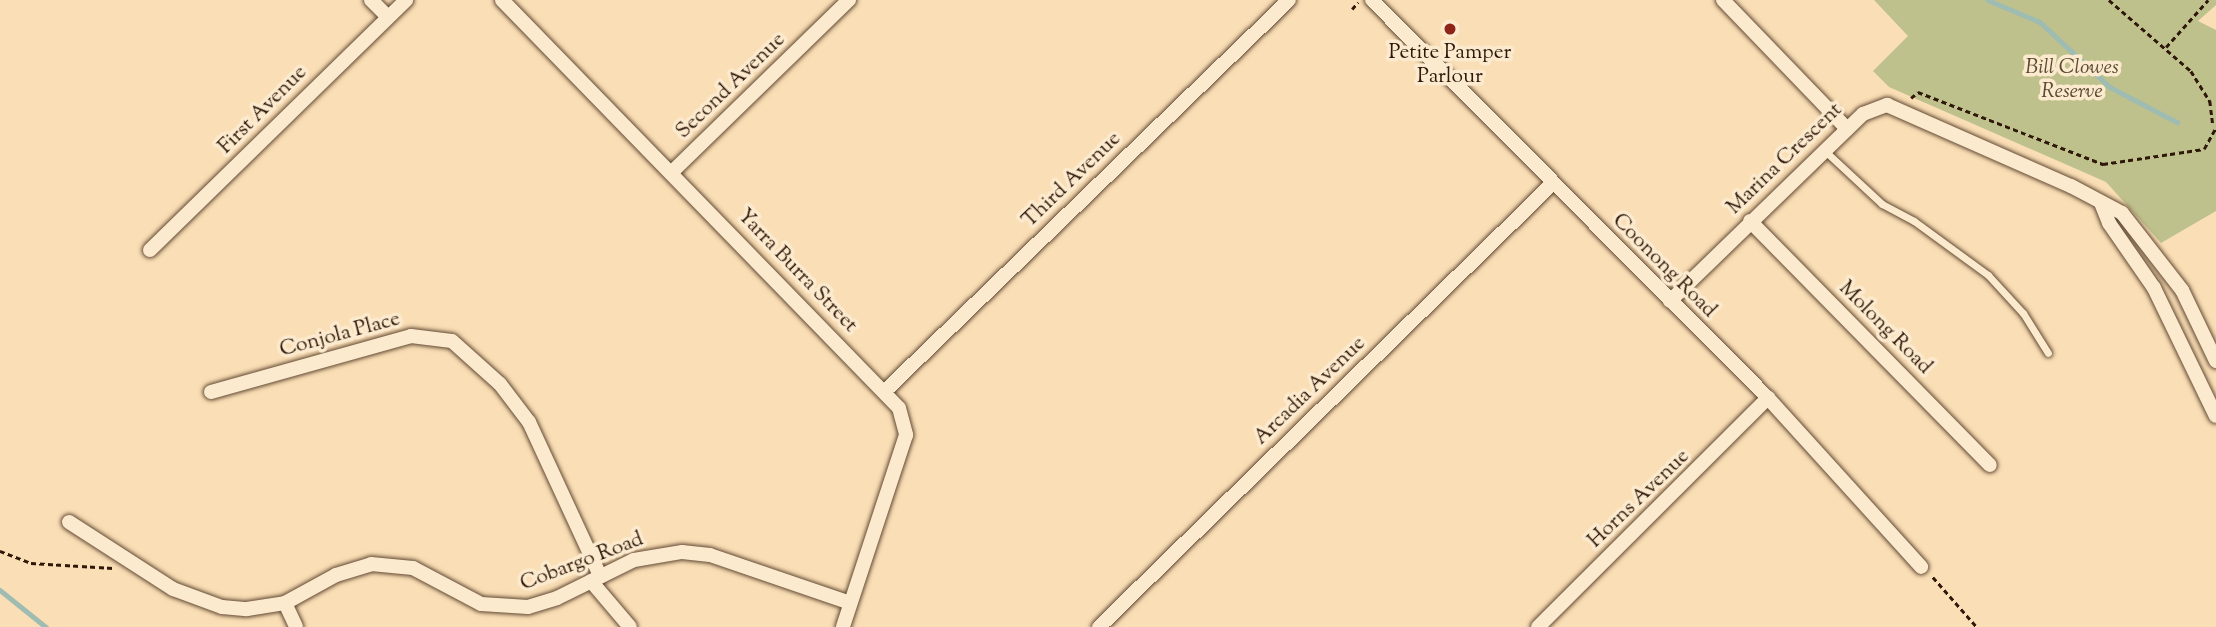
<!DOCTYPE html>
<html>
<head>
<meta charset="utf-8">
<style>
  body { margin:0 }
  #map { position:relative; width:2216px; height:627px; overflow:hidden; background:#fadeb5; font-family:"Sorts Mill Goudy",serif }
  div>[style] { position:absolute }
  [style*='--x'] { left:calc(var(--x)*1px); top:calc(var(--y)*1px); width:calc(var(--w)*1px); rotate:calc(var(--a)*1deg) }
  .green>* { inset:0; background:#bfc18c }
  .stream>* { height:4.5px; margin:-2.25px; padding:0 2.25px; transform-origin:2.25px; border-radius:2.25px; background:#9ebcb1 }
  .path>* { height:2.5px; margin-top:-1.25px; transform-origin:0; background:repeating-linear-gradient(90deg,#2f1809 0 5px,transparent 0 8.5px) }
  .roads { filter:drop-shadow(0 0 2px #624a34) drop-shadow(0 0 2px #624a34) }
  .service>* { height:7px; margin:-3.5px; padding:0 3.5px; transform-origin:3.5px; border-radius:3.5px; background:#fceacf }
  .minor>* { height:14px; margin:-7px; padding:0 7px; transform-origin:7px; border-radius:7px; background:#fceacf }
  .dots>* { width:19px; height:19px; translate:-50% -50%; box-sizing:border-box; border:4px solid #fceacf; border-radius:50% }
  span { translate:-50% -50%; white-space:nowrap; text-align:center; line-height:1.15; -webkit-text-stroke:7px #fceacf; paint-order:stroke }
  .poi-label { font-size:21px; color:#2f1809 }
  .park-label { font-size:21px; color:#5a4b30; font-style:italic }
  .street-label { font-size:21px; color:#2f1809 }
</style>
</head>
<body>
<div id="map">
  <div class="green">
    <i style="clip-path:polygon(1874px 0,2216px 0,2216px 5px,2198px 21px,2216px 30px,2216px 211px,2161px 243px,2106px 182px,1889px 87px,1873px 71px,1908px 36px)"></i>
  </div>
  <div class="stream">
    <i style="--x:1988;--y:0;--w:56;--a:22.9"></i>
    <i style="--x:2040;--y:22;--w:96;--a:42.9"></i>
    <i style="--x:2110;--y:87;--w:76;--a:27.6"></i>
    <i style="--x:0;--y:590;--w:59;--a:38.8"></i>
  </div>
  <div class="path">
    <i style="--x:2109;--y:0;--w:108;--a:40.9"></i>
    <i style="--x:2191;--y:71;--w:36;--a:58"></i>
    <i style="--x:2210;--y:101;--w:23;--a:83"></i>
    <i style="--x:1352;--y:9;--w:9;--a:-49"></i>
    <i style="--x:2166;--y:47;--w:63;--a:-48.2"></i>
    <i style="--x:1911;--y:98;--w:9;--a:-41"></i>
    <i style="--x:1918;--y:92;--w:199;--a:21.3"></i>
    <i style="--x:2103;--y:164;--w:102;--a:-8.4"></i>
    <i style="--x:2204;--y:149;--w:25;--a:-61"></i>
    <i style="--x:0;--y:551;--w:33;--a:21"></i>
    <i style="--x:31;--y:563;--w:82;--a:3.5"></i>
    <i style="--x:1933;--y:577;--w:67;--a:48.7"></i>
  </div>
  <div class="roads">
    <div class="service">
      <i style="--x:1825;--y:151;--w:78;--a:42.9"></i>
      <i style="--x:1882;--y:204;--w:36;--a:28"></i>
      <i style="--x:1914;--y:221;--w:92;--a:36.1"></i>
      <i style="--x:1988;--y:275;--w:52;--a:47.4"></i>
      <i style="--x:2023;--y:313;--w:47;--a:58"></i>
    </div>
    <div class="minor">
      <i style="--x:371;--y:0;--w:23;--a:45"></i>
      <i style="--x:502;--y:0;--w:569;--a:45.78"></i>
      <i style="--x:899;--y:408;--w:28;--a:75"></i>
      <i style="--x:906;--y:435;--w:202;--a:108.2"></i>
      <i style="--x:1372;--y:0;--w:561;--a:45.14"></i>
      <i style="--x:1768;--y:398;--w:228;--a:47.8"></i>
      <i style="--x:1723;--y:0;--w:179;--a:46.1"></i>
      <i style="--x:672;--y:172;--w:247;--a:-44.2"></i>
      <i style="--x:2101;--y:203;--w:22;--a:68"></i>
      <i style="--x:2109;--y:223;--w:79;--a:55.3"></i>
      <i style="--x:2154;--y:288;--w:142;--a:64.2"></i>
      <i style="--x:1750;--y:221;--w:342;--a:45.5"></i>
      <i style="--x:150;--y:250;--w:358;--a:-44.3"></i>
      <i style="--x:1670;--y:301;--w:269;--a:-44.1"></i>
      <i style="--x:1863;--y:114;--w:26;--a:-21"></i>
      <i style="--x:1887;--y:105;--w:201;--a:23.8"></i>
      <i style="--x:2071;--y:186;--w:58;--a:27.9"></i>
      <i style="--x:2122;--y:213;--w:98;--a:52.1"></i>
      <i style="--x:2182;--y:290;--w:79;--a:64.4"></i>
      <i style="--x:885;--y:391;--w:562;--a:-44.06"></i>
      <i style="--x:211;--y:392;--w:208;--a:-15.6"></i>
      <i style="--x:411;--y:336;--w:41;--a:7"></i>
      <i style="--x:452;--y:341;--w:64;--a:41.9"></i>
      <i style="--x:500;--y:384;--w:48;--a:52.7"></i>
      <i style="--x:529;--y:422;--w:170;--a:65.2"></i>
      <i style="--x:69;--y:522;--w:124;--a:32.8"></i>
      <i style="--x:173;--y:589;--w:52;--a:20.2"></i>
      <i style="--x:222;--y:607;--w:25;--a:5"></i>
      <i style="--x:247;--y:609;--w:38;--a:-9"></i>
      <i style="--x:285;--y:603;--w:58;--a:-28.8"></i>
      <i style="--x:336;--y:575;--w:37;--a:-17"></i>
      <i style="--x:371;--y:564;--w:42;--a:5.4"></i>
      <i style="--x:413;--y:568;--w:77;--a:27.9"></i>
      <i style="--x:481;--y:604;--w:47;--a:3.7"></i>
      <i style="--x:528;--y:607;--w:30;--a:-17"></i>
      <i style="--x:557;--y:598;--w:86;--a:-26.3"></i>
      <i style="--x:634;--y:560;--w:49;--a:-9.5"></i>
      <i style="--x:682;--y:552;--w:28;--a:6"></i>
      <i style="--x:710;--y:555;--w:148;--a:18.9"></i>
      <i style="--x:591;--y:581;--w:60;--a:49.7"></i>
      <i style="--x:285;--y:603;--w:26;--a:65"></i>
      <i style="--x:1099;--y:627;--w:632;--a:-44.36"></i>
      <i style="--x:1538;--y:627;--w:325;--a:-44.9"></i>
    </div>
  </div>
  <div class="dots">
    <i style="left:1450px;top:29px;background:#8f2418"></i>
  </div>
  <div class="poi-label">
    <span style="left:1450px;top:65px">Petite Pamper<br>Parlour</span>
  </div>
  <div class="park-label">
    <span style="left:2072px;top:80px">Bill Clowes<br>Reserve</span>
  </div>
  <div class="street-label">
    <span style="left:731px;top:86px;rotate:-44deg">Second Avenue</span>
    <span style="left:263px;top:110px;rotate:-45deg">First Avenue</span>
    <span style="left:1785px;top:159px;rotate:-44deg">Marina Crescent</span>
    <span style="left:1072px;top:180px;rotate:-44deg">Third Avenue</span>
    <span style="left:1664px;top:266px;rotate:45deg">Coonong Road</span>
    <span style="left:797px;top:271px;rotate:46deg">Yarra Burra Street</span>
    <span style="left:1885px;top:328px;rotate:45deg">Molong Road</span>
    <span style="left:340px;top:335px;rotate:-15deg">Conjola Place</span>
    <span style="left:1310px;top:391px;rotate:-44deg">Arcadia Avenue</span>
    <span style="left:1639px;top:499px;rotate:-44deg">Horns Avenue</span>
    <span style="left:582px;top:562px;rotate:-21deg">Cobargo Road</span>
  </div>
</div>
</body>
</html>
